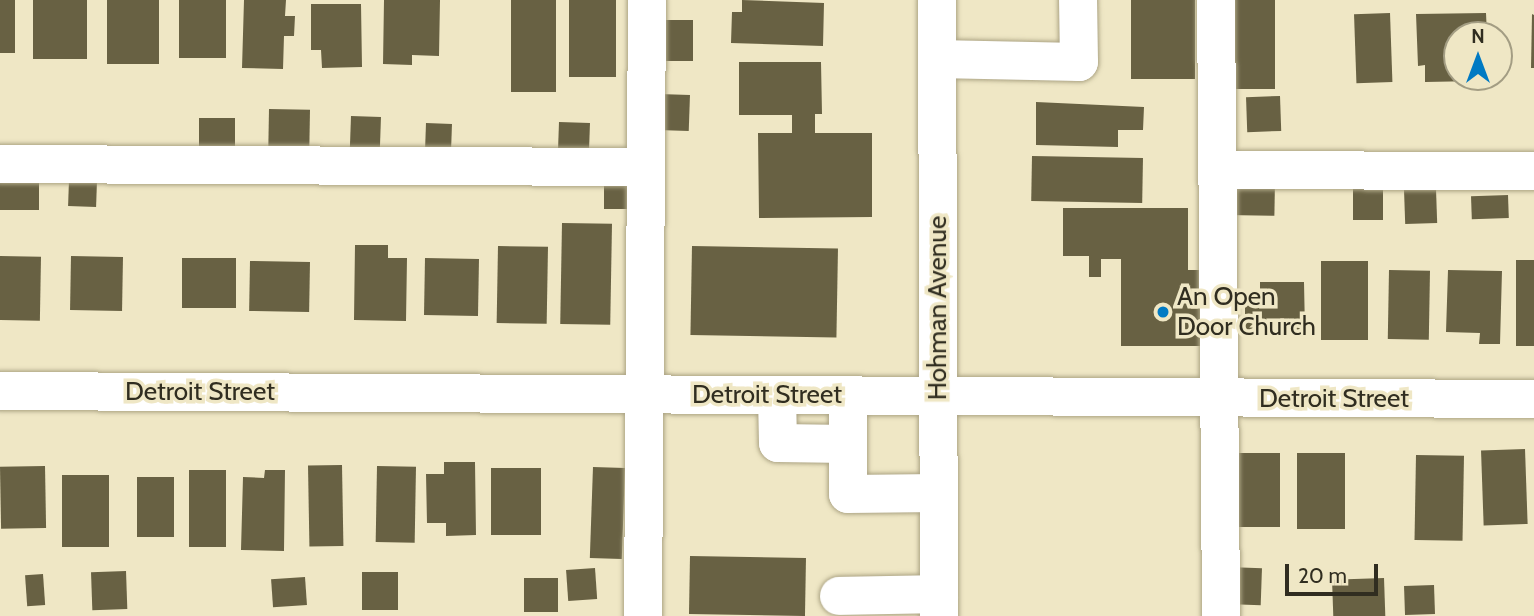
<!DOCTYPE html>
<html>
<head>
<meta charset="utf-8">
<style>
  body { margin:0 }
  #map { position:relative; width:1534px; height:616px; overflow:hidden; background:#efe7c5; font-family:Cabin,sans-serif }
  div>[style] { position:absolute }
  [style*='--x'] { left:calc(var(--x)*1px); top:calc(var(--y)*1px); width:calc(var(--w)*1px); rotate:calc(var(--a)*1deg) }
  .building>* { inset:0; background:#686143; transform-origin:0 0 }
  .roads { filter:drop-shadow(0 0 2px #aca484) drop-shadow(0 0 2px #aca484) }
  .minor>* { height:38px; margin:-19px; padding:0 19px; transform-origin:19px; border-radius:19px; background:#fff }
  .major>* { height:38px; margin:-19px; padding:0 19px; transform-origin:19px; border-radius:19px; background:#fff }
  .dots>* { width:19px; height:19px; translate:-50% -50%; box-sizing:border-box; border:4px solid #efe7c5; border-radius:50% }
  span { translate:-50% -50%; white-space:nowrap; text-align:center; line-height:1.15; -webkit-text-stroke:7px #efe7c5; paint-order:stroke }
  .poi-label { font-size:26px; color:#302d20 }
  .left { translate:0 -50%; text-align:left }
  .street-label { font-size:26px; color:#302d20 }
  .north { position:absolute; left:1443px; top:21px; width:70px; height:70px; box-sizing:border-box; background:#efe7c5; border:2px solid #a39d83; border-radius:50%; rotate:0deg; font-size:19px; font-weight:700; line-height:28px; text-align:center; color:#302d20 }
  .north::after { content:''; display:block; margin:auto; width:24px; height:32px; background:#007ac3; clip-path:polygon(50% 0,100% 100%,50% 72%,0 100%) }
  .scale { position:absolute; left:1285px; top:564px; width:93px; height:32px; box-sizing:border-box; border:4px solid #302d20; border-top:0; padding-left:9px; font-size:21px; line-height:24px; white-space:nowrap; color:#302d20; -webkit-text-stroke:5px #efe7c5; paint-order:stroke }
</style>
</head>
<body>
<div id="map">
  <div class="building">
    <i style="left:0;top:0;width:15px;height:53px"></i>
    <i style="left:33px;top:0;width:54px;height:59px"></i>
    <i style="left:107px;top:0;width:52px;height:64px"></i>
    <i style="left:179px;top:0;width:47px;height:58px"></i>
    <i style="clip-path:polygon(244px 0,286px 0,285px 16px,295px 16px,294px 36px,284px 36px,283px 69px,242px 68px)"></i>
    <i style="clip-path:polygon(384px 0,440px 0,439px 56px,412px 55px,412px 65px,383px 64px)"></i>
    <i style="left:511px;top:0;width:45px;height:92px"></i>
    <i style="left:569px;top:0;width:47px;height:77px"></i>
    <i style="clip-path:polygon(742px 0,824px 3px,823px 46px,731px 43px,732px 12px,742px 12px)"></i>
    <i style="left:1131px;top:0;width:64px;height:79px"></i>
    <i style="left:1232px;top:0;width:43px;height:89px"></i>
    <i style="clip-path:polygon(311px 4px,361px 4px,362px 67px,322px 68px,321px 50px,311px 50px)"></i>
    <i style="left:1390px;top:13px;width:69px;height:36px;rotate:88deg"></i>
    <i style="clip-path:polygon(1486px 13px,1487px 35px,1457px 35px,1457px 77px,1476px 77px,1476px 81px,1425px 82px,1425px 65px,1418px 66px,1416px 14px)"></i>
    <i style="clip-path:polygon(1532px 14px,1534px 15px,1534px 68px,1531px 68px)"></i>
    <i style="left:658px;top:20px;width:35px;height:41px"></i>
    <i style="clip-path:polygon(739px 62px,821px 62px,822px 114px,815px 114px,815px 133px,872px 133px,872px 217px,759px 218px,758px 133px,792px 133px,792px 115px,739px 115px)"></i>
    <i style="left:659px;top:94px;width:31px;height:36px;rotate:2deg"></i>
    <i style="left:1280px;top:96px;width:35px;height:34px;rotate:88deg"></i>
    <i style="clip-path:polygon(1036px 102px,1144px 107px,1143px 130px,1118px 130px,1118px 147px,1036px 145px)"></i>
    <i style="left:269px;top:109px;width:41px;height:44px;rotate:1deg"></i>
    <i style="left:351px;top:116px;width:30px;height:38px;rotate:2deg"></i>
    <i style="left:199px;top:118px;width:36px;height:35px"></i>
    <i style="left:559px;top:122px;width:31px;height:33px;rotate:2deg"></i>
    <i style="left:426px;top:123px;width:26px;height:32px;rotate:2deg"></i>
    <i style="left:1032px;top:156px;width:111px;height:45px;rotate:1deg"></i>
    <i style="left:39px;top:175px;width:35px;height:39px;rotate:90deg"></i>
    <i style="left:604px;top:177px;width:33px;height:32px"></i>
    <i style="left:69px;top:180px;width:28px;height:26px;rotate:2deg"></i>
    <i style="left:1227px;top:180px;width:48px;height:35px;rotate:1deg"></i>
    <i style="left:1353px;top:184px;width:30px;height:36px"></i>
    <i style="left:1436px;top:189px;width:34px;height:32px;rotate:88deg"></i>
    <i style="left:1508px;top:195px;width:23px;height:37px;rotate:88deg"></i>
    <i style="clip-path:polygon(1063px 208px,1188px 208px,1188px 270px,1205px 270px,1205px 346px,1121px 346px,1121px 259px,1101px 259px,1101px 277px,1089px 277px,1089px 256px,1063px 256px)"></i>
    <i style="left:562px;top:223px;width:50px;height:101px;rotate:1deg"></i>
    <i style="clip-path:polygon(355px 245px,388px 245px,388px 258px,407px 258px,406px 321px,354px 320px)"></i>
    <i style="left:498px;top:246px;width:50px;height:77px;rotate:1deg"></i>
    <i style="left:692px;top:246px;width:146px;height:89px;rotate:1deg"></i>
    <i style="left:0;top:256px;width:41px;height:64px;rotate:1deg"></i>
    <i style="left:71px;top:256px;width:52px;height:54px;rotate:1deg"></i>
    <i style="left:182px;top:258px;width:54px;height:50px"></i>
    <i style="left:425px;top:258px;width:54px;height:57px;rotate:1deg"></i>
    <i style="left:1516px;top:260px;width:18px;height:86px"></i>
    <i style="left:250px;top:261px;width:60px;height:50px;rotate:1deg"></i>
    <i style="left:1321px;top:261px;width:47px;height:79px"></i>
    <i style="left:1389px;top:270px;width:41px;height:69px;rotate:1deg"></i>
    <i style="clip-path:polygon(1448px 270px,1502px 271px,1500px 344px,1479px 344px,1480px 333px,1446px 332px)"></i>
    <i style="clip-path:polygon(1260px 282px,1304px 282px,1305px 331px,1245px 332px,1245px 302px,1260px 302px)"></i>
    <i style="left:1525px;top:449px;width:75px;height:44px;rotate:88deg"></i>
    <i style="left:1232px;top:453px;width:48px;height:74px"></i>
    <i style="left:1297px;top:453px;width:48px;height:76px"></i>
    <i style="left:1416px;top:455px;width:48px;height:85px;rotate:1deg"></i>
    <i style="clip-path:polygon(444px 462px,475px 462px,476px 535px,446px 536px,446px 523px,427px 523px,426px 474px,444px 474px)"></i>
    <i style="left:342px;top:465px;width:81px;height:34px;rotate:89deg"></i>
    <i style="left:45px;top:466px;width:62px;height:45px;rotate:89deg"></i>
    <i style="left:377px;top:466px;width:39px;height:76px;rotate:1deg"></i>
    <i style="left:593px;top:467px;width:32px;height:91px;rotate:2deg"></i>
    <i style="left:491px;top:468px;width:50px;height:67px"></i>
    <i style="left:189px;top:470px;width:37px;height:77px"></i>
    <i style="clip-path:polygon(265px 470px,285px 470px,284px 551px,241px 550px,243px 477px,264px 478px)"></i>
    <i style="left:62px;top:475px;width:47px;height:72px"></i>
    <i style="left:137px;top:477px;width:37px;height:60px"></i>
    <i style="left:690px;top:556px;width:116px;height:58px;rotate:1deg"></i>
    <i style="left:1228px;top:567px;width:34px;height:37px;rotate:2deg"></i>
    <i style="left:595px;top:568px;width:31px;height:29px;rotate:86deg"></i>
    <i style="left:126px;top:571px;width:38px;height:35px;rotate:88deg"></i>
    <i style="left:362px;top:572px;width:36px;height:38px"></i>
    <i style="left:43px;top:574px;width:31px;height:18px;rotate:86deg"></i>
    <i style="left:305px;top:577px;width:28px;height:34px;rotate:86deg"></i>
    <i style="left:524px;top:578px;width:34px;height:34px"></i>
    <i style="left:1384px;top:578px;width:38px;height:52px;rotate:88deg"></i>
    <i style="left:1434px;top:585px;width:29px;height:30px;rotate:88deg"></i>
  </div>
  <div class="roads">
    <div class="minor">
      <i style="--x:1216;--y:0;--w:616;--a:89.53"></i>
      <i style="--x:937;--y:59;--w:142;--a:1.2"></i>
      <i style="--x:1079;--y:62;--w:62;--a:-90.9"></i>
      <i style="--x:0;--y:164;--w:646;--a:0.27"></i>
      <i style="--x:1217;--y:170;--w:317;--a:0.2"></i>
      <i style="--x:0;--y:391;--w:1534;--a:0.3"></i>
      <i style="--x:777;--y:395;--w:48;--a:88.8"></i>
      <i style="--x:778;--y:443;--w:70;--a:0.8"></i>
      <i style="--x:848;--y:396;--w:98;--a:90"></i>
      <i style="--x:848;--y:494;--w:91;--a:-0.6"></i>
      <i style="--x:839;--y:596;--w:100;--a:-1.1"></i>
      <i style="--x:643;--y:616;--w:616;--a:-89.63"></i>
    </div>
    <div class="major">
      <i style="--x:937;--y:0;--w:616;--a:89.81"></i>
    </div>
  </div>
  <div class="dots">
    <i style="left:1163px;top:312px;background:#007ac3"></i>
  </div>
  <div class="poi-label">
    <span class="left" style="left:1177px;top:312px">An Open<br>Door Church</span>
  </div>
  <div class="street-label">
    <span style="left:938px;top:308px;rotate:-90deg">Hohman Avenue</span>
    <span style="left:200px;top:392px">Detroit Street</span>
    <span style="left:767px;top:395px">Detroit Street</span>
    <span style="left:1334px;top:399px">Detroit Street</span>
  </div>
  <div class="north">N</div>
  <div class="scale">20 m</div>
</div>
</body>
</html>
